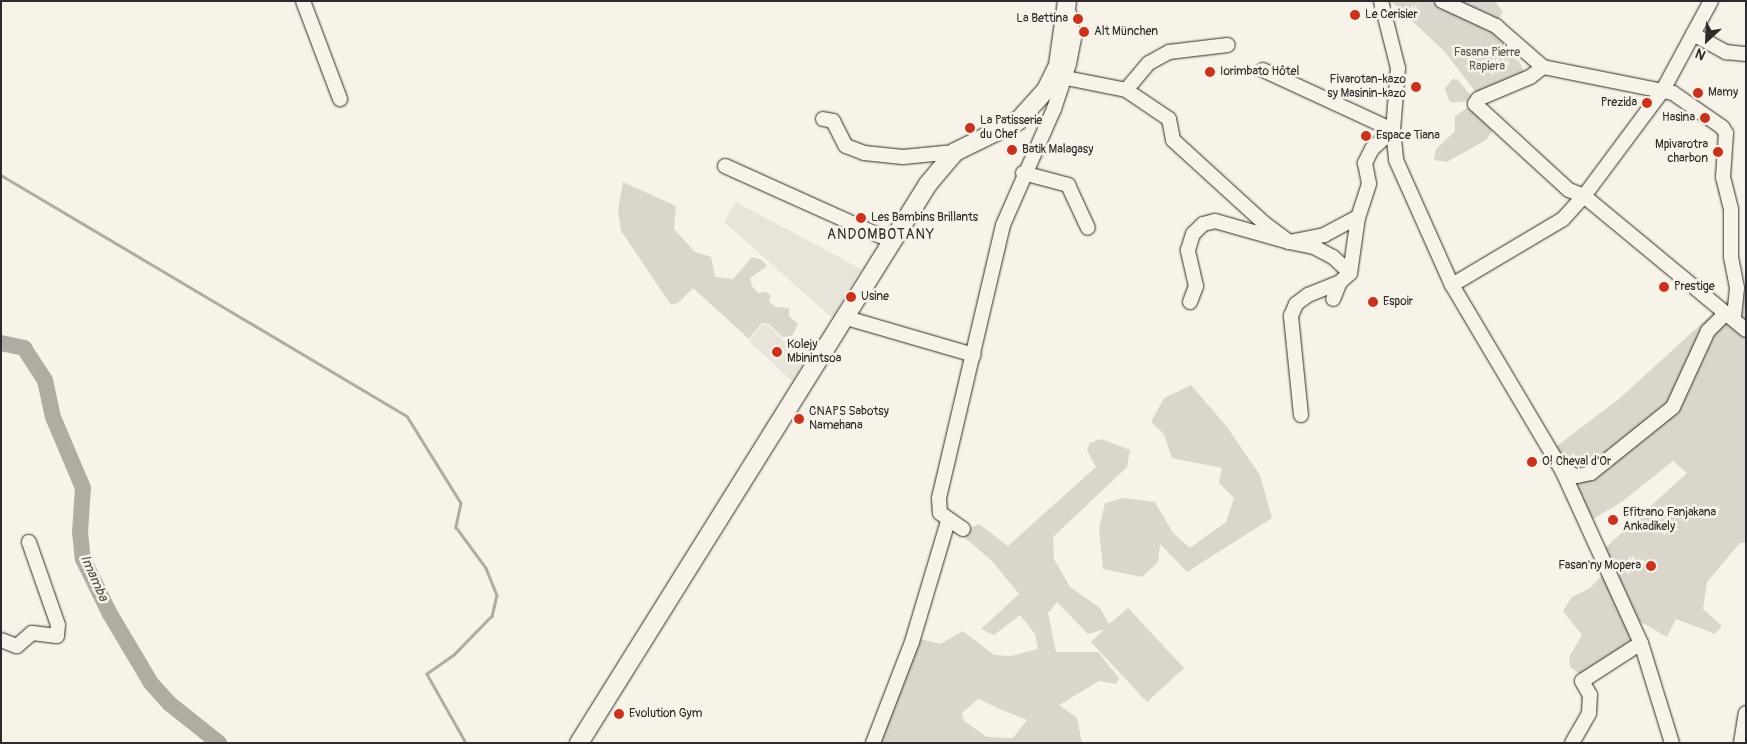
<!DOCTYPE html>
<html>
<head>
<meta charset="utf-8">
<style>
  body { margin:0 }
  #map { position:relative; width:1747px; height:744px; overflow:hidden; background:#f7f3e8; font-family:Pangolin,sans-serif }
  div>[style] { position:absolute }
  [style*='--x'] { left:calc(var(--x)*1px); top:calc(var(--y)*1px); width:calc(var(--w)*1px); rotate:calc(var(--a)*1deg) }
  .built>* { inset:0; background:#e8e4da }
  .green>* { inset:0; background:#dad6cc }
  .stream>* { height:2.5px; margin:-1.25px; padding:0 1.25px; transform-origin:1.25px; border-radius:1.25px; background:#afaca4 }
  .river>* { height:16px; margin:-8px; padding:0 8px; transform-origin:8px; border-radius:8px; background:#afaca4 }
  .roads { filter:drop-shadow(0 0 1px #2b2b2b) drop-shadow(0 0 1px #2b2b2b) }
  .minor>* { height:14px; margin:-7px; padding:0 7px; transform-origin:7px; border-radius:7px; background:#f7f3e8 }
  .major>* { height:18px; margin:-9px; padding:0 9px; transform-origin:9px; border-radius:9px; background:#f7f3e8 }
  .dots>* { width:14px; height:14px; translate:-50% -50%; box-sizing:border-box; border:2px solid #f7f3e8; border-radius:50% }
  span { translate:-50% -50%; white-space:nowrap; text-align:center; line-height:1.15; -webkit-text-stroke:5px #f7f3e8; paint-order:stroke }
  .poi-label { font-size:12px; color:#2b2b2b }
  .left { translate:0 -50%; text-align:left }
  .right { translate:-100% -50%; text-align:right }
  .park-label { font-size:12px; color:#575653 }
  .neighbourhood-label { font-size:14px; color:#2b2b2b; letter-spacing:1px }
  .water-label { font-size:14px; color:#53524f; font-style:italic }
  .frame { position:absolute; inset:0; border:2px solid #2b2b2b; pointer-events:none }
  .north { position:absolute; left:1682px; top:15px; width:50px; height:50px; -webkit-text-stroke:4px #f7f3e8; paint-order:stroke; rotate:205deg; font-size:14px; font-weight:700; line-height:20px; text-align:center; color:#2b2b2b }
  .north::after { content:''; display:block; margin:auto; width:18px; height:22px; background:#2b2b2b; clip-path:polygon(50% 0,100% 100%,50% 72%,0 100%) }
</style>
</head>
<body>
<div id="map">
  <div class="built">
    <i style="clip-path:polygon(736px 202px,861px 269px,832px 318px,724px 222px)"></i>
    <i style="clip-path:polygon(762px 325px,768px 325px,804px 362px,792px 381px,749px 341px)"></i>
  </div>
  <div class="green">
    <i style="clip-path:polygon(1391px 1px,1430px 1px,1507px 38px,1526px 75px,1478px 95px,1444px 51px)"></i>
    <i style="clip-path:polygon(1454px 1px,1495px 1px,1503px 12px,1496px 22px)"></i>
    <i style="clip-path:polygon(1452px 79px,1458px 80px,1471px 96px,1467px 101px,1452px 103px,1449px 100px,1445px 89px)"></i>
    <i style="clip-path:polygon(1470px 106px,1490px 124px,1492px 132px,1486px 140px,1447px 162px,1434px 160px,1436px 149px,1455px 131px,1455px 116px)"></i>
    <i style="clip-path:polygon(623px 182px,676px 206px,674px 229px,695px 252px,711px 257px,715px 277px,733px 279px,752px 257px,762px 260px,767px 266px,750px 278px,752px 286px,758px 293px,766px 292px,771px 296px,769px 302px,776px 307px,789px 308px,789px 316px,798px 324px,792px 336px,782px 337px,769px 324px,762px 323px,749px 339px,693px 288px,678px 303px,671px 305px,621px 231px,618px 210px)"></i>
    <i style="clip-path:polygon(1746px 283px,1746px 543px,1740px 543px,1707px 582px,1703px 609px,1722px 626px,1715px 634px,1676px 619px,1667px 637px,1639px 621px,1604px 549px,1687px 473px,1673px 461px,1623px 501px,1593px 519px,1553px 449px,1620px 398px)"></i>
    <i style="clip-path:polygon(1191px 385px,1227px 427px,1260px 475px,1272px 518px,1187px 572px,1160px 544px,1158px 562px,1142px 577px,1103px 569px,1099px 529px,1105px 503px,1123px 498px,1155px 502px,1173px 533px,1190px 548px,1226px 522px,1234px 498px,1219px 483px,1222px 468px,1172px 458px,1164px 434px,1151px 422px,1164px 398px)"></i>
    <i style="clip-path:polygon(evenodd,1101px 439px,1130px 450px,1127px 467px,1053px 537px,1054px 559px,1070px 587px,1100px 608px,1109px 624px,1128px 608px,1184px 668px,1147px 702px,1091px 642px,1105px 629px,1088px 634px,1057px 602px,1048px 613px,1056px 652px,1098px 652px,1119px 678px,1116px 684px,1099px 681px,1059px 705px,1077px 718px,1082px 743px,876px 743px,917px 638px,940px 644px,963px 631px,994px 655px,1011px 656px,1038px 649px,1035px 634px,1020px 615px,994px 635px,981px 629px,1019px 594px,991px 560px,959px 533px,979px 524px,1008px 546px,1096px 467px,1087px 450px,1090px 443px,1101px 439px,978px 699px,1000px 709px,1027px 720px,1013px 738px,987px 737px,964px 721px,962px 713px,978px 699px)"></i>
    <i style="clip-path:polygon(1604px 573px,1633px 643px,1584px 677px,1570px 667px,1569px 657px,1582px 635px,1563px 611px,1572px 597px,1590px 588px)"></i>
  </div>
  <div class="stream">
    <i style="--x:1;--y:175;--w:472;--a:30.7"></i>
    <i style="--x:407;--y:416;--w:102;--a:58.2"></i>
    <i style="--x:461;--y:503;--w:25;--a:102"></i>
    <i style="--x:456;--y:527;--w:51;--a:53.8"></i>
    <i style="--x:486;--y:568;--w:29;--a:68"></i>
    <i style="--x:497;--y:595;--w:22;--a:103"></i>
    <i style="--x:492;--y:616;--w:54;--a:134.3"></i>
    <i style="--x:454;--y:655;--w:33;--a:145"></i>
    <i style="--x:427;--y:674;--w:79;--a:60.5"></i>
  </div>
  <div class="river">
    <i style="--x:1;--y:343;--w:24;--a:12"></i>
    <i style="--x:24;--y:348;--w:38;--a:57"></i>
    <i style="--x:45;--y:380;--w:38;--a:78"></i>
    <i style="--x:53;--y:417;--w:77;--a:67.1"></i>
    <i style="--x:83;--y:488;--w:44;--a:93.9"></i>
    <i style="--x:80;--y:532;--w:27;--a:84"></i>
    <i style="--x:83;--y:559;--w:61;--a:63.9"></i>
    <i style="--x:110;--y:614;--w:80;--a:59.3"></i>
    <i style="--x:151;--y:683;--w:28;--a:48"></i>
    <i style="--x:170;--y:704;--w:63;--a:38.5"></i>
  </div>
  <div class="roads">
    <div class="minor">
      <i style="--x:303;--y:1;--w:105;--a:69.3"></i>
      <i style="--x:1381;--y:1;--w:69;--a:75.8"></i>
      <i style="--x:1398;--y:68;--w:62;--a:94.6"></i>
      <i style="--x:1393;--y:130;--w:30;--a:84"></i>
      <i style="--x:1396;--y:160;--w:137;--a:65.9"></i>
      <i style="--x:1452;--y:285;--w:215;--a:59.3"></i>
      <i style="--x:1562;--y:470;--w:190;--a:65.5"></i>
      <i style="--x:1641;--y:643;--w:105;--a:72.8"></i>
      <i style="--x:1442;--y:1;--w:60;--a:24.8"></i>
      <i style="--x:1496;--y:26;--w:62;--a:41.1"></i>
      <i style="--x:1543;--y:67;--w:133;--a:11.3"></i>
      <i style="--x:1673;--y:93;--w:60;--a:34.8"></i>
      <i style="--x:1722;--y:127;--w:7;--a:56"></i>
      <i style="--x:1726;--y:133;--w:44;--a:93.9"></i>
      <i style="--x:1723;--y:177;--w:33;--a:76"></i>
      <i style="--x:1731;--y:209;--w:48;--a:90"></i>
      <i style="--x:1731;--y:257;--w:32;--a:79"></i>
      <i style="--x:1737;--y:288;--w:30;--a:96"></i>
      <i style="--x:1693;--y:34;--w:38;--a:29"></i>
      <i style="--x:1726;--y:52;--w:20;--a:6"></i>
      <i style="--x:1543;--y:67;--w:16;--a:142"></i>
      <i style="--x:1530;--y:77;--w:56;--a:157.1"></i>
      <i style="--x:1478;--y:99;--w:6;--a:121"></i>
      <i style="--x:1475;--y:104;--w:127;--a:42.5"></i>
      <i style="--x:1569;--y:190;--w:16;--a:22"></i>
      <i style="--x:1584;--y:196;--w:210;--a:39.6"></i>
      <i style="--x:1263;--y:70;--w:143;--a:24.8"></i>
      <i style="--x:1393;--y:130;--w:28;--a:138"></i>
      <i style="--x:1372;--y:149;--w:16;--a:117"></i>
      <i style="--x:1365;--y:163;--w:21;--a:79"></i>
      <i style="--x:1369;--y:184;--w:35;--a:108"></i>
      <i style="--x:1358;--y:217;--w:57;--a:98.1"></i>
      <i style="--x:1350;--y:273;--w:13;--a:138"></i>
      <i style="--x:1340;--y:282;--w:18;--a:112"></i>
      <i style="--x:1066;--y:78;--w:61;--a:11.3"></i>
      <i style="--x:1126;--y:90;--w:35;--a:-50"></i>
      <i style="--x:1149;--y:63;--w:23;--a:-29"></i>
      <i style="--x:1169;--y:52;--w:59;--a:-6.8"></i>
      <i style="--x:1126;--y:90;--w:52;--a:34"></i>
      <i style="--x:1169;--y:119;--w:21;--a:79"></i>
      <i style="--x:1173;--y:140;--w:123;--a:42.4"></i>
      <i style="--x:1264;--y:223;--w:31;--a:37"></i>
      <i style="--x:1289;--y:242;--w:25;--a:11"></i>
      <i style="--x:1314;--y:247;--w:21;--a:28"></i>
      <i style="--x:1333;--y:257;--w:23;--a:43"></i>
      <i style="--x:823;--y:119;--w:10;--a:11"></i>
      <i style="--x:833;--y:121;--w:28;--a:63"></i>
      <i style="--x:846;--y:146;--w:19;--a:21"></i>
      <i style="--x:864;--y:153;--w:39;--a:6"></i>
      <i style="--x:903;--y:157;--w:52;--a:-5.5"></i>
      <i style="--x:725;--y:166;--w:183;--a:24.2"></i>
      <i style="--x:1023;--y:173;--w:47;--a:14.9"></i>
      <i style="--x:1068;--y:185;--w:47;--a:65.1"></i>
      <i style="--x:1452;--y:285;--w:129;--a:-30.7"></i>
      <i style="--x:1563;--y:219;--w:31;--a:-48"></i>
      <i style="--x:1584;--y:196;--w:132;--a:-53.3"></i>
      <i style="--x:1663;--y:90;--w:101;--a:-61.7"></i>
      <i style="--x:1190;--y:302;--w:17;--a:-69"></i>
      <i style="--x:1196;--y:286;--w:37;--a:-103"></i>
      <i style="--x:1188;--y:250;--w:17;--a:-73"></i>
      <i style="--x:1193;--y:234;--w:14;--a:-45"></i>
      <i style="--x:1203;--y:224;--w:12;--a:-14"></i>
      <i style="--x:1215;--y:221;--w:77;--a:15.8"></i>
      <i style="--x:1289;--y:242;--w:36;--a:-11"></i>
      <i style="--x:1324;--y:235;--w:38;--a:-28"></i>
      <i style="--x:843;--y:317;--w:136;--a:16.2"></i>
      <i style="--x:1301;--y:415;--w:100;--a:-95.8"></i>
      <i style="--x:1291;--y:316;--w:13;--a:-67"></i>
      <i style="--x:1296;--y:304;--w:15;--a:-37"></i>
      <i style="--x:1308;--y:295;--w:35;--a:-22"></i>
      <i style="--x:1562;--y:470;--w:16;--a:22"></i>
      <i style="--x:1577;--y:476;--w:14;--a:-12"></i>
      <i style="--x:1591;--y:473;--w:105;--a:-38.8"></i>
      <i style="--x:1673;--y:407;--w:84;--a:-65.3"></i>
      <i style="--x:1708;--y:331;--w:25;--a:-45"></i>
      <i style="--x:963;--y:529;--w:28;--a:-145"></i>
      <i style="--x:940;--y:513;--w:15;--a:-94"></i>
      <i style="--x:939;--y:498;--w:280;--a:-76.8"></i>
      <i style="--x:1003;--y:225;--w:127;--a:-66.3"></i>
      <i style="--x:1054;--y:109;--w:47;--a:-71.6"></i>
      <i style="--x:1069;--y:64;--w:26;--a:-79"></i>
      <i style="--x:1074;--y:38;--w:25;--a:-101"></i>
      <i style="--x:1;--y:640;--w:17;--a:21"></i>
      <i style="--x:17;--y:646;--w:20;--a:-41"></i>
      <i style="--x:32;--y:633;--w:25;--a:7"></i>
      <i style="--x:57;--y:636;--w:11;--a:-85"></i>
      <i style="--x:58;--y:625;--w:88;--a:-109.3"></i>
      <i style="--x:873;--y:743;--w:108;--a:-68.9"></i>
      <i style="--x:912;--y:642;--w:126;--a:-73.4"></i>
      <i style="--x:1572;--y:743;--w:34;--a:-60"></i>
      <i style="--x:1589;--y:713;--w:18;--a:-87"></i>
      <i style="--x:1590;--y:695;--w:16;--a:-120"></i>
      <i style="--x:1582;--y:681;--w:70;--a:-32.8"></i>
      <i style="--x:1741;--y:743;--w:30;--a:-81"></i>
    </div>
    <div class="major">
      <i style="--x:579;--y:743;--w:659;--a:-58.02"></i>
      <i style="--x:928;--y:184;--w:42;--a:-49.8"></i>
      <i style="--x:955;--y:152;--w:70;--a:-26.2"></i>
      <i style="--x:1018;--y:121;--w:42;--a:-47.9"></i>
      <i style="--x:1046;--y:90;--w:28;--a:-64"></i>
      <i style="--x:1058;--y:65;--w:65;--a:-82"></i>
    </div>
  </div>
  <div class="dots">
    <i style="left:1355px;top:15px;background:#c8321e"></i>
    <i style="left:1078px;top:19px;background:#c8321e"></i>
    <i style="left:1084px;top:32px;background:#c8321e"></i>
    <i style="left:1210px;top:72px;background:#c8321e"></i>
    <i style="left:1416px;top:87px;background:#c8321e"></i>
    <i style="left:1698px;top:93px;background:#c8321e"></i>
    <i style="left:1647px;top:103px;background:#c8321e"></i>
    <i style="left:1705px;top:118px;background:#c8321e"></i>
    <i style="left:970px;top:128px;background:#c8321e"></i>
    <i style="left:1366px;top:136px;background:#c8321e"></i>
    <i style="left:1012px;top:150px;background:#c8321e"></i>
    <i style="left:1718px;top:152px;background:#c8321e"></i>
    <i style="left:861px;top:218px;background:#c8321e"></i>
    <i style="left:1664px;top:287px;background:#c8321e"></i>
    <i style="left:851px;top:297px;background:#c8321e"></i>
    <i style="left:1373px;top:302px;background:#c8321e"></i>
    <i style="left:777px;top:352px;background:#c8321e"></i>
    <i style="left:799px;top:419px;background:#c8321e"></i>
    <i style="left:1532px;top:462px;background:#c8321e"></i>
    <i style="left:1613px;top:520px;background:#c8321e"></i>
    <i style="left:1651px;top:566px;background:#c8321e"></i>
    <i style="left:619px;top:714px;background:#c8321e"></i>
  </div>
  <div class="poi-label">
    <span class="left" style="left:1365px;top:15px">Le Cerisier</span>
    <span class="right" style="left:1068px;top:19px">La Bettina</span>
    <span class="left" style="left:1094px;top:32px">Alt München</span>
    <span class="left" style="left:1220px;top:72px">Iorimbato Hôtel</span>
    <span class="right" style="left:1406px;top:87px">Fivarotan-kazo<br>sy Masinin-kazo</span>
    <span class="left" style="left:1708px;top:93px">Mamy</span>
    <span class="right" style="left:1637px;top:103px">Prezida</span>
    <span class="right" style="left:1695px;top:118px">Hasina</span>
    <span class="left" style="left:980px;top:128px">La Patisserie<br>du Chef</span>
    <span class="left" style="left:1376px;top:136px">Espace Tiana</span>
    <span class="right" style="left:1708px;top:152px">Mpivarotra<br>charbon</span>
    <span class="left" style="left:1022px;top:150px">Batik Malagasy</span>
    <span class="left" style="left:871px;top:218px">Les Bambins Brillants</span>
    <span class="left" style="left:1674px;top:287px">Prestige</span>
    <span class="left" style="left:861px;top:297px">Usine</span>
    <span class="left" style="left:1383px;top:302px">Espoir</span>
    <span class="left" style="left:787px;top:352px">Kolejy<br>Mbinintsoa</span>
    <span class="left" style="left:809px;top:419px">CNAPS Sabotsy<br>Namehana</span>
    <span class="left" style="left:1542px;top:462px">O! Cheval d'Or</span>
    <span class="left" style="left:1623px;top:520px">Efitrano Fanjakana<br>Ankadikely</span>
    <span class="right" style="left:1641px;top:566px">Fasan'ny Mopera</span>
    <span class="left" style="left:629px;top:714px">Evolution Gym</span>
  </div>
  <div class="park-label">
    <span style="left:1487px;top:60px">Fasana Pierre<br>Rapiera</span>
  </div>
  <div class="neighbourhood-label">
    <span style="left:881px;top:235px">ANDOMBOTANY</span>
  </div>
  <div class="water-label">
    <span style="left:94px;top:578px;rotate:66deg">Imamba</span>
  </div>
  <div class="frame"></div>
  <div class="north">N</div>
</div>
</body>
</html>
